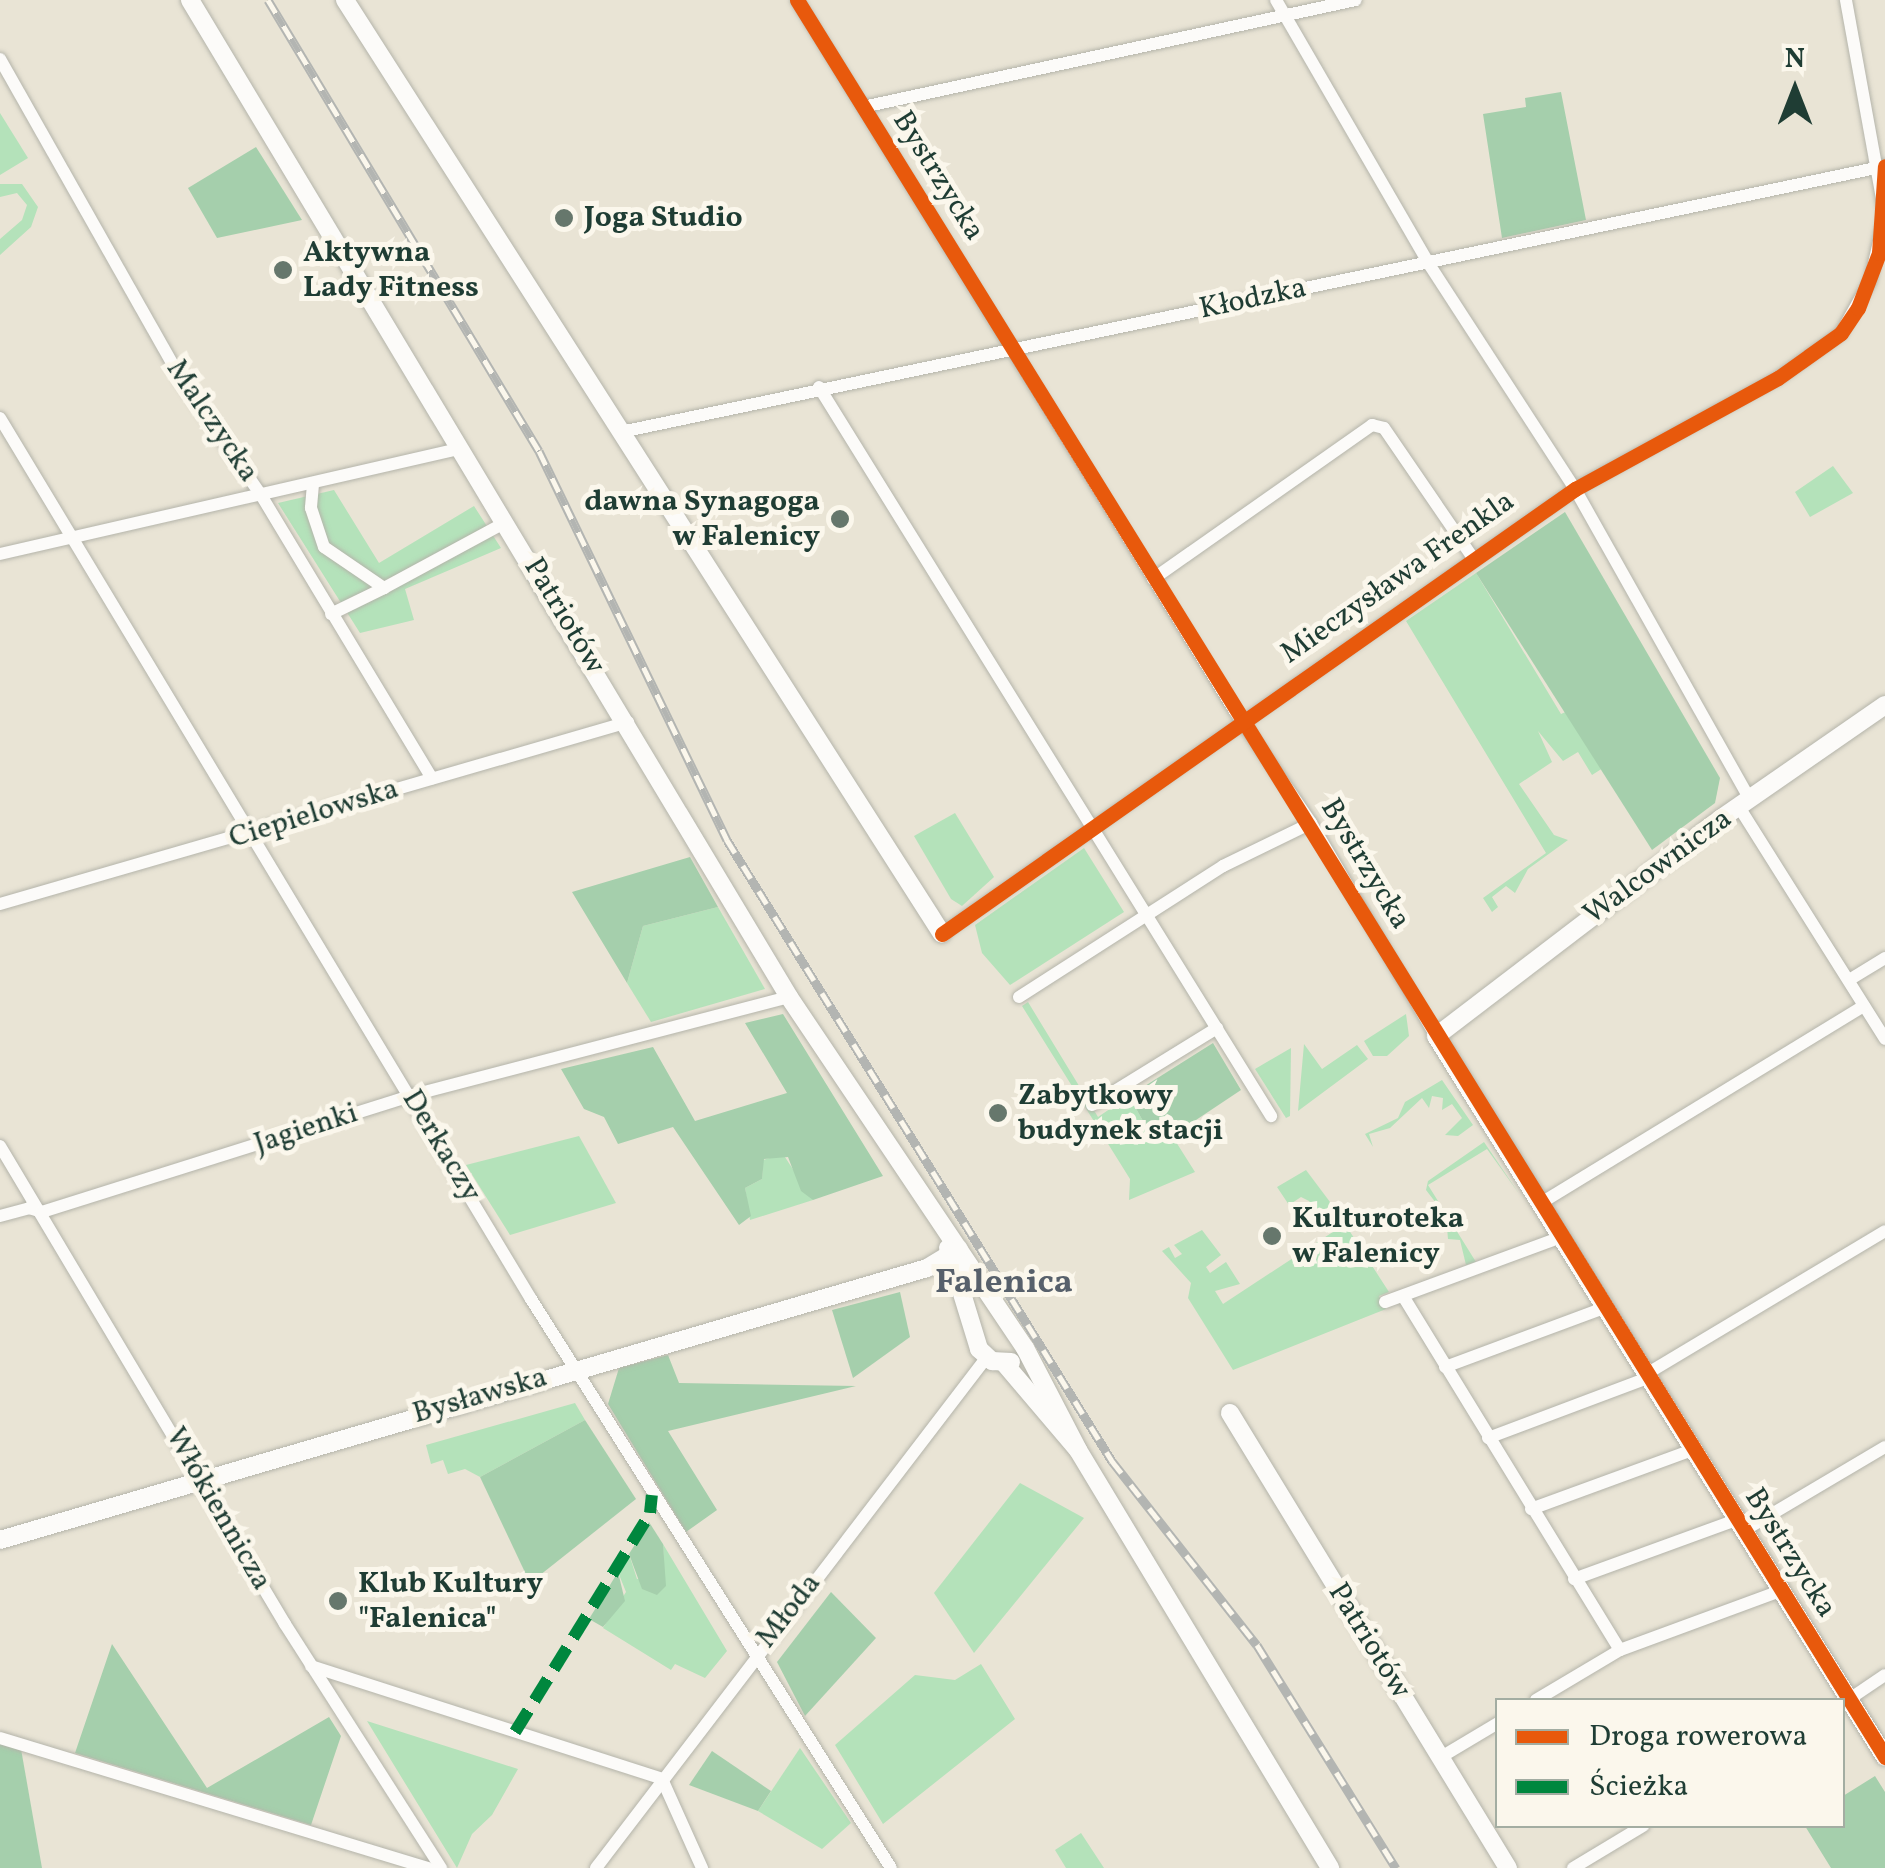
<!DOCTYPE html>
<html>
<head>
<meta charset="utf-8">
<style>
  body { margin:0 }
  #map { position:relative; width:1885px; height:1868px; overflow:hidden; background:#e9e4d5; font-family:Vollkorn,serif }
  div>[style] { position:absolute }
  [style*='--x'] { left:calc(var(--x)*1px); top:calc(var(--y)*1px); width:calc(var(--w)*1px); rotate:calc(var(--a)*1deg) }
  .green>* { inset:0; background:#b4e2ba }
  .forest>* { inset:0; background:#a5cfac }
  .roads { filter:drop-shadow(0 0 2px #b4b4aa) drop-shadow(0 0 2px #b4b4aa) }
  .street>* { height:12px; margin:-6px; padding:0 6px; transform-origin:6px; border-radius:6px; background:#fcfbf9 }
  .secondary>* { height:18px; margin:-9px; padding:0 9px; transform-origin:9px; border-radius:9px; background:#fcfbf9 }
  .rail>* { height:9px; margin-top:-4.5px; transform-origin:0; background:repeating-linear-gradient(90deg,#fbf7ec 0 15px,#b3b5b2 0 30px); box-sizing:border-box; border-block:2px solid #b3b5b2 }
  .quiet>* { height:12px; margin-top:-6px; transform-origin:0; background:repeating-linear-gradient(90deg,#00873e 0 25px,transparent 0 37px) }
  .cycleway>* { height:15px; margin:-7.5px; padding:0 7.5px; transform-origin:7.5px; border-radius:7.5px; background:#e8590c }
  .dots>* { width:28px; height:28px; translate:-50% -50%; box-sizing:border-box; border:5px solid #fbf7ec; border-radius:50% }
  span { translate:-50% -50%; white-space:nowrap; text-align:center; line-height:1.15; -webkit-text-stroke:10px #fbf7ec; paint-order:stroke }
  .street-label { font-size:30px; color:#1f3d34 }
  .poi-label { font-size:30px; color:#1f3d34; font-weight:700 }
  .left { translate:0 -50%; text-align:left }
  .right { translate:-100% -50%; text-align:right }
  .quarter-label { font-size:35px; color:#57606b; font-weight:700 }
  .legend { position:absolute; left:1495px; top:1698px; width:350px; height:130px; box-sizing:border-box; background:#fbf7ec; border:2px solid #a3ada2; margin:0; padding:12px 18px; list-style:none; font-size:30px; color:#1f3d34 }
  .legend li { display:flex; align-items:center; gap:20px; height:50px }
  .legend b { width:50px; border:2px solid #a3ada2 }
  .north { position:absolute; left:1745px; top:40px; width:100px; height:100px; -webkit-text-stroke:8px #fbf7ec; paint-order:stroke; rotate:0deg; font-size:28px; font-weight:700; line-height:40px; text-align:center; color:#1f3d34 }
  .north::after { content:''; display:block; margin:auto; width:35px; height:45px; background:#1f3d34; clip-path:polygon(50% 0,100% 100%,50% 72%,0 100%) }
</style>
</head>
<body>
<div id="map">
  <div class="green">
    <i style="clip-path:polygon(0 113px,28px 158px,0 175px)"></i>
    <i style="clip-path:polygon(0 184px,22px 184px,38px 207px,31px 227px,0 255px,0 239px,22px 220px,27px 205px,17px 193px,0 197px)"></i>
    <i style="clip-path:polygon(1833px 466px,1853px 493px,1810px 517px,1795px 492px)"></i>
    <i style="clip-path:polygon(334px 490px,379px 563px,474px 506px,501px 548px,405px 589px,414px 620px,360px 633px,278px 503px)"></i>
    <i style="clip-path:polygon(1476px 573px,1561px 714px,1568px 711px,1603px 768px,1592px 775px,1578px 752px,1563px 761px,1538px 731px,1552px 762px,1519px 784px,1554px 835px,1568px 840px,1528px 869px,1515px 893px,1506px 886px,1492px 897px,1498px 907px,1492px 912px,1483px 898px,1546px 853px,1406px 621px)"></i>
    <i style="clip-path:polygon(955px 813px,994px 877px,962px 906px,951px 899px,914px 836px)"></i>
    <i style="clip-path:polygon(1084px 848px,1124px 912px,1010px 985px,982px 953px,975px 925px)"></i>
    <i style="clip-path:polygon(718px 907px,765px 989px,651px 1022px,627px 983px,643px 926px)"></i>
    <i style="clip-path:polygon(1028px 1002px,1098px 1117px,1129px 1096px,1148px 1130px,1164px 1123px,1195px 1172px,1129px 1200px,1130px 1179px,1022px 1006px)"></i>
    <i style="clip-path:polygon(1406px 1014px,1409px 1036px,1387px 1056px,1373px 1056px,1364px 1041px)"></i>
    <i style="clip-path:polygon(1304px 1044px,1322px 1069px,1357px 1045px,1368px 1059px,1298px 1111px)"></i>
    <i style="clip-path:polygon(1291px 1048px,1290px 1116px,1286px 1118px,1255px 1069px)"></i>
    <i style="clip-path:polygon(1442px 1080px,1473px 1125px,1458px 1136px,1445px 1135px,1462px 1118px,1452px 1104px,1442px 1110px,1443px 1098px,1432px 1096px,1429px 1108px,1422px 1098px,1390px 1128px,1369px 1134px,1373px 1147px,1365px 1134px,1398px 1118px,1405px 1102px)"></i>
    <i style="clip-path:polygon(579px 1136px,616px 1203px,510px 1235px,466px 1165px)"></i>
    <i style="clip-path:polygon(1484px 1142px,1520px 1195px,1487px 1149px,1428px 1185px,1476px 1262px,1466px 1265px,1460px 1240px,1448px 1239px,1446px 1216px,1426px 1190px,1428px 1181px)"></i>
    <i style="clip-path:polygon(783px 1154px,813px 1200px,750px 1220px,745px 1188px,762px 1179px,763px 1160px)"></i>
    <i style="clip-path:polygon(1306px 1170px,1339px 1214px,1325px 1224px,1309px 1201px,1301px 1197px,1289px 1205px,1277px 1187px)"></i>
    <i style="clip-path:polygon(1345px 1224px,1389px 1292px,1379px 1296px,1386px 1309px,1233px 1370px,1188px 1298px,1191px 1283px,1162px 1251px,1169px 1247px,1175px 1258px,1182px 1254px,1174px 1245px,1202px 1230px,1221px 1255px,1206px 1267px,1210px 1273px,1226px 1262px,1240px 1284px,1215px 1291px,1223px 1304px)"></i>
    <i style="clip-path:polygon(575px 1403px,585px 1420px,480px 1477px,465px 1469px,448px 1474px,443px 1460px,431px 1464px,426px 1445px)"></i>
    <i style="clip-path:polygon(1020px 1483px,1084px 1518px,974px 1653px,934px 1593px)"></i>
    <i style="clip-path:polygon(663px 1544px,727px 1651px,705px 1678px,675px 1664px,671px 1670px,603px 1628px,626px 1592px,618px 1572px,629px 1554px,637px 1579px,664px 1574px)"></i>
    <i style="clip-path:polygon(981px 1664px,1015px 1719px,883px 1824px,835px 1745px,915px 1675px,955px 1680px)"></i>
    <i style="clip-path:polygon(367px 1721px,518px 1769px,492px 1815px,472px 1834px,457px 1868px)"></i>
    <i style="clip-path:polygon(800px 1748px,851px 1823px,822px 1849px,758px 1811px)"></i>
    <i style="clip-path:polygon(1081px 1833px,1104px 1868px,1066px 1868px,1055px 1850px)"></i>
  </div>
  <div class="forest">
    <i style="clip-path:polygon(1561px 92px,1586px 220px,1502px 238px,1483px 114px,1526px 107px,1525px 98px)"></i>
    <i style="clip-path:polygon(256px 147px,302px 220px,217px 238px,188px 188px)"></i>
    <i style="clip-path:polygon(1565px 512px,1720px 778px,1715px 803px,1652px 850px,1476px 573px)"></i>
    <i style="clip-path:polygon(690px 857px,718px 907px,643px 926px,627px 983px,572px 892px)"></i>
    <i style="clip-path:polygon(783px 1014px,883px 1176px,813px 1200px,801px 1191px,788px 1157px,764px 1159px,762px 1179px,745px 1188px,751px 1216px,739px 1225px,673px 1127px,618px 1144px,604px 1117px,584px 1109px,561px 1069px,653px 1047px,695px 1121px,787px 1093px,745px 1023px)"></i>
    <i style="clip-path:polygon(1213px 1043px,1241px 1090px,1172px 1136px,1164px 1123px,1148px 1130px,1129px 1096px)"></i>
    <i style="clip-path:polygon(900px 1292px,910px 1337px,853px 1378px,832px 1310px)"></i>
    <i style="clip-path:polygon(668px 1355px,679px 1383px,856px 1386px,668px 1431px,717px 1510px,686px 1532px,608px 1404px,619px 1368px)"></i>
    <i style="clip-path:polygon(585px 1420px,636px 1499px,530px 1583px,480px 1477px)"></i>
    <i style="clip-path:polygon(649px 1522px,663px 1544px,666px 1586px,657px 1595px,642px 1589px,629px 1554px)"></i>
    <i style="clip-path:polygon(618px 1572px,625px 1601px,603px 1627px,589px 1619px)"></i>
    <i style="clip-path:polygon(831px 1592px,876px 1638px,805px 1716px,777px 1662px)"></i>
    <i style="clip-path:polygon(112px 1644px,207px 1788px,329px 1717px,341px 1736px,311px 1825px,75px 1753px)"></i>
    <i style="clip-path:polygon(0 1743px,21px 1749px,42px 1868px,0 1868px)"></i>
    <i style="clip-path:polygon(712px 1751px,771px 1791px,758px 1811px,689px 1785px)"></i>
    <i style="clip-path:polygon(1875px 1776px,1885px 1792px,1885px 1868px,1831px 1868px,1805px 1826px,1842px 1826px,1843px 1796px)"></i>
  </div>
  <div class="roads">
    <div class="street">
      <i style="--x:797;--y:0;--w:835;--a:58.37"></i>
      <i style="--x:1235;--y:711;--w:135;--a:55.8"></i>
      <i style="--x:1311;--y:823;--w:247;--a:59.6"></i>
      <i style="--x:1276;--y:0;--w:302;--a:59.9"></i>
      <i style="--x:1427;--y:261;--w:272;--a:57"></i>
      <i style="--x:1575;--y:489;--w:356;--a:60.6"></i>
      <i style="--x:0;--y:59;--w:368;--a:60.5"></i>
      <i style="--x:181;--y:379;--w:141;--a:55.4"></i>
      <i style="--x:261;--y:495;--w:331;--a:58.9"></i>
      <i style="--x:863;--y:107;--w:504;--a:-12.25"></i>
      <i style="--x:819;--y:387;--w:858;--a:58.2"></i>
      <i style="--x:0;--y:418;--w:1029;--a:58.92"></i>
      <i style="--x:531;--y:1299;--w:673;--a:57.68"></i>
      <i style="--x:621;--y:432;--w:1292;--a:-11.88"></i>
      <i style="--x:313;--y:484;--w:24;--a:95"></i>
      <i style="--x:311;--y:508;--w:41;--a:71.6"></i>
      <i style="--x:324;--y:547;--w:73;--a:34.3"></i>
      <i style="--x:384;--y:588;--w:139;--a:-28.4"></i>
      <i style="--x:0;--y:554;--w:473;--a:-12.9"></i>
      <i style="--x:1153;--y:579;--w:268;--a:-35.1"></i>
      <i style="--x:1372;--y:425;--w:12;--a:14"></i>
      <i style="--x:1384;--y:428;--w:158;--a:55.6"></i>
      <i style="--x:331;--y:614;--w:59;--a:-26.1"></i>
      <i style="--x:1739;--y:807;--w:274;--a:57.8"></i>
      <i style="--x:0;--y:904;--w:654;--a:-16.16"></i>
      <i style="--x:942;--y:934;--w:774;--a:-35.11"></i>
      <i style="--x:1575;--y:489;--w:231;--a:-28.7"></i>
      <i style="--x:1778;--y:378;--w:77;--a:-35.5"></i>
      <i style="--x:1841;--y:333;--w:60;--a:-60.9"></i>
      <i style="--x:1870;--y:281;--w:68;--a:-77.2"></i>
      <i style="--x:1885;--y:215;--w:219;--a:-100.3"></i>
      <i style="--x:1849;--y:980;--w:42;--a:-31.4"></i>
      <i style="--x:1019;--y:997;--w:242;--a:-32.7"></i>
      <i style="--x:1223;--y:866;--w:98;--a:-26"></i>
      <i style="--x:1092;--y:1105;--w:147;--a:-31.6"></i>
      <i style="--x:0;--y:1146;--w:557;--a:59.2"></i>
      <i style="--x:285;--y:1624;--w:290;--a:57.4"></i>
      <i style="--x:1541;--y:1203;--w:378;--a:-31.4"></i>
      <i style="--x:0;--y:1216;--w:30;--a:-15"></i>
      <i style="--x:29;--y:1208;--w:14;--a:17"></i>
      <i style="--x:42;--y:1212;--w:385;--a:-17.5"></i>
      <i style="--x:409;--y:1096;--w:393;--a:-14.6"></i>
      <i style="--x:1403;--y:1296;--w:415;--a:58.5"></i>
      <i style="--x:1385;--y:1302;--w:189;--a:-20.2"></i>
      <i style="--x:1445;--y:1367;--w:172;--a:-20.4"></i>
      <i style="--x:1648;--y:1373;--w:276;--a:-30.9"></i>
      <i style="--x:1488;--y:1438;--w:173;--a:-20.6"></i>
      <i style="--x:1531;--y:1509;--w:175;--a:-20.1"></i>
      <i style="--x:1743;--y:1531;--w:165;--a:-30.6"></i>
      <i style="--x:1574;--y:1579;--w:172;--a:-20"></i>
      <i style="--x:311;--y:1666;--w:369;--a:17.8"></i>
      <i style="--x:662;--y:1779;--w:98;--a:65.8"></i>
      <i style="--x:1536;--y:1700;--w:98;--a:-30.8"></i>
      <i style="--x:1620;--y:1650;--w:171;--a:-20.2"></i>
      <i style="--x:1845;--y:1702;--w:48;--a:-34"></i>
      <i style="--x:0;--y:1738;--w:448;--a:16.9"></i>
      <i style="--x:1441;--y:1757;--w:66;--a:-30.8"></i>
      <i style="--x:596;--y:1868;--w:642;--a:-52.59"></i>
      <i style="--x:1573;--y:1868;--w:82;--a:-31"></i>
    </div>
    <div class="secondary">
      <i style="--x:190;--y:0;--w:1163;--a:59"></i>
      <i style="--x:789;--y:997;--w:423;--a:56.1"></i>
      <i style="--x:1025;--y:1348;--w:115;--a:62.5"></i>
      <i style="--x:345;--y:0;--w:1108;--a:57.41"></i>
      <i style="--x:1885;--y:705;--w:202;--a:145.3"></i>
      <i style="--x:1719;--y:820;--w:356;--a:142.6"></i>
      <i style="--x:1436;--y:1036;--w:849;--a:58.09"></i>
      <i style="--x:948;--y:1248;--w:106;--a:72.9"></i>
      <i style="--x:979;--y:1349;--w:18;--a:43"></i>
      <i style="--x:992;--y:1361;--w:19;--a:3"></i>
      <i style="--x:1004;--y:1363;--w:114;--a:49.6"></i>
      <i style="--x:1078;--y:1450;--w:488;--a:58.9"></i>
      <i style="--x:1230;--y:1413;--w:533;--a:58.58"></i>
      <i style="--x:0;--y:1540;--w:966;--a:-16.35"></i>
      <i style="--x:927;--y:1268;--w:37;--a:-31"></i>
    </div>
  </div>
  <div class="rail">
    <i style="--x:268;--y:0;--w:526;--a:59"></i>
    <i style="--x:539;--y:451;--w:432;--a:64.2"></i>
    <i style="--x:727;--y:840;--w:731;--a:58.2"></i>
    <i style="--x:1112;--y:1461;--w:234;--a:51.8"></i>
    <i style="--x:1257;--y:1645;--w:263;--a:58.1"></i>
  </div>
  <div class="quiet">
    <i style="--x:515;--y:1732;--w:257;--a:-58.3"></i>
    <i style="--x:650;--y:1513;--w:18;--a:-84"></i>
  </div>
  <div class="cycleway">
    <i style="--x:797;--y:0;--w:2067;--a:58.23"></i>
    <i style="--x:942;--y:934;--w:774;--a:-35.11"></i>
    <i style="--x:1575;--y:489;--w:231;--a:-28.7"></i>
    <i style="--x:1778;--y:378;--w:77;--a:-35.5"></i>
    <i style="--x:1841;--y:333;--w:30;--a:-56"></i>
    <i style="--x:1858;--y:308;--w:59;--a:-69.1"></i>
    <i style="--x:1879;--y:253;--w:87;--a:-86.1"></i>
  </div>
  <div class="dots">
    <i style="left:564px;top:218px;background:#66776c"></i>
    <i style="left:283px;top:270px;background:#66776c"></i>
    <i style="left:840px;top:519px;background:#66776c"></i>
    <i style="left:998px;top:1113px;background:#66776c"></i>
    <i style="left:1272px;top:1236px;background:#66776c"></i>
    <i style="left:338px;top:1601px;background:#66776c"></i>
  </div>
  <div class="street-label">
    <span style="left:938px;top:176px;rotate:58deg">Bystrzycka</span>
    <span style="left:1253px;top:299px;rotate:-12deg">Kłodzka</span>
    <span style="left:212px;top:421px;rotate:56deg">Malczycka</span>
    <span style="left:1398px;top:578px;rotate:-35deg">Mieczysława Frenkla</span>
    <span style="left:564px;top:616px;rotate:59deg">Patriotów</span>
    <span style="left:314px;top:814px;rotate:-17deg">Ciepielowska</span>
    <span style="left:1365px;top:864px;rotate:59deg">Bystrzycka</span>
    <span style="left:1658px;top:867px;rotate:-36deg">Walcownicza</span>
    <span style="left:306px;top:1129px;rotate:-18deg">Jagienki</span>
    <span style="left:441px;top:1146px;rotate:59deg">Derkaczy</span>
    <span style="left:480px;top:1396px;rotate:-16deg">Bysławska</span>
    <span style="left:218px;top:1509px;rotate:60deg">Włókiennicza</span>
    <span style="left:1790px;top:1553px;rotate:58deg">Bystrzycka</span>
    <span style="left:789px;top:1611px;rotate:-52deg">Młoda</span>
    <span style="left:1369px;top:1641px;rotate:58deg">Patriotów</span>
  </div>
  <div class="poi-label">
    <span class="left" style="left:584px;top:218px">Joga Studio</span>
    <span class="left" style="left:303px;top:270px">Aktywna<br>Lady Fitness</span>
    <span class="right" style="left:820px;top:519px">dawna Synagoga<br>w Falenicy</span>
    <span class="left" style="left:1018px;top:1113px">Zabytkowy<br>budynek stacji</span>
    <span class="left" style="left:1292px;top:1236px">Kulturoteka<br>w Falenicy</span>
    <span class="left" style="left:358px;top:1601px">Klub Kultury<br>"Falenica"</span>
  </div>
  <div class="quarter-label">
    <span style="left:1004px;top:1283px">Falenica</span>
  </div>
  <ul class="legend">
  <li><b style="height:12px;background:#e8590c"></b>Droga rowerowa</li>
  <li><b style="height:12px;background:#00873e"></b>Ścieżka</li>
  </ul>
  <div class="north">N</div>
</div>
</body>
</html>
